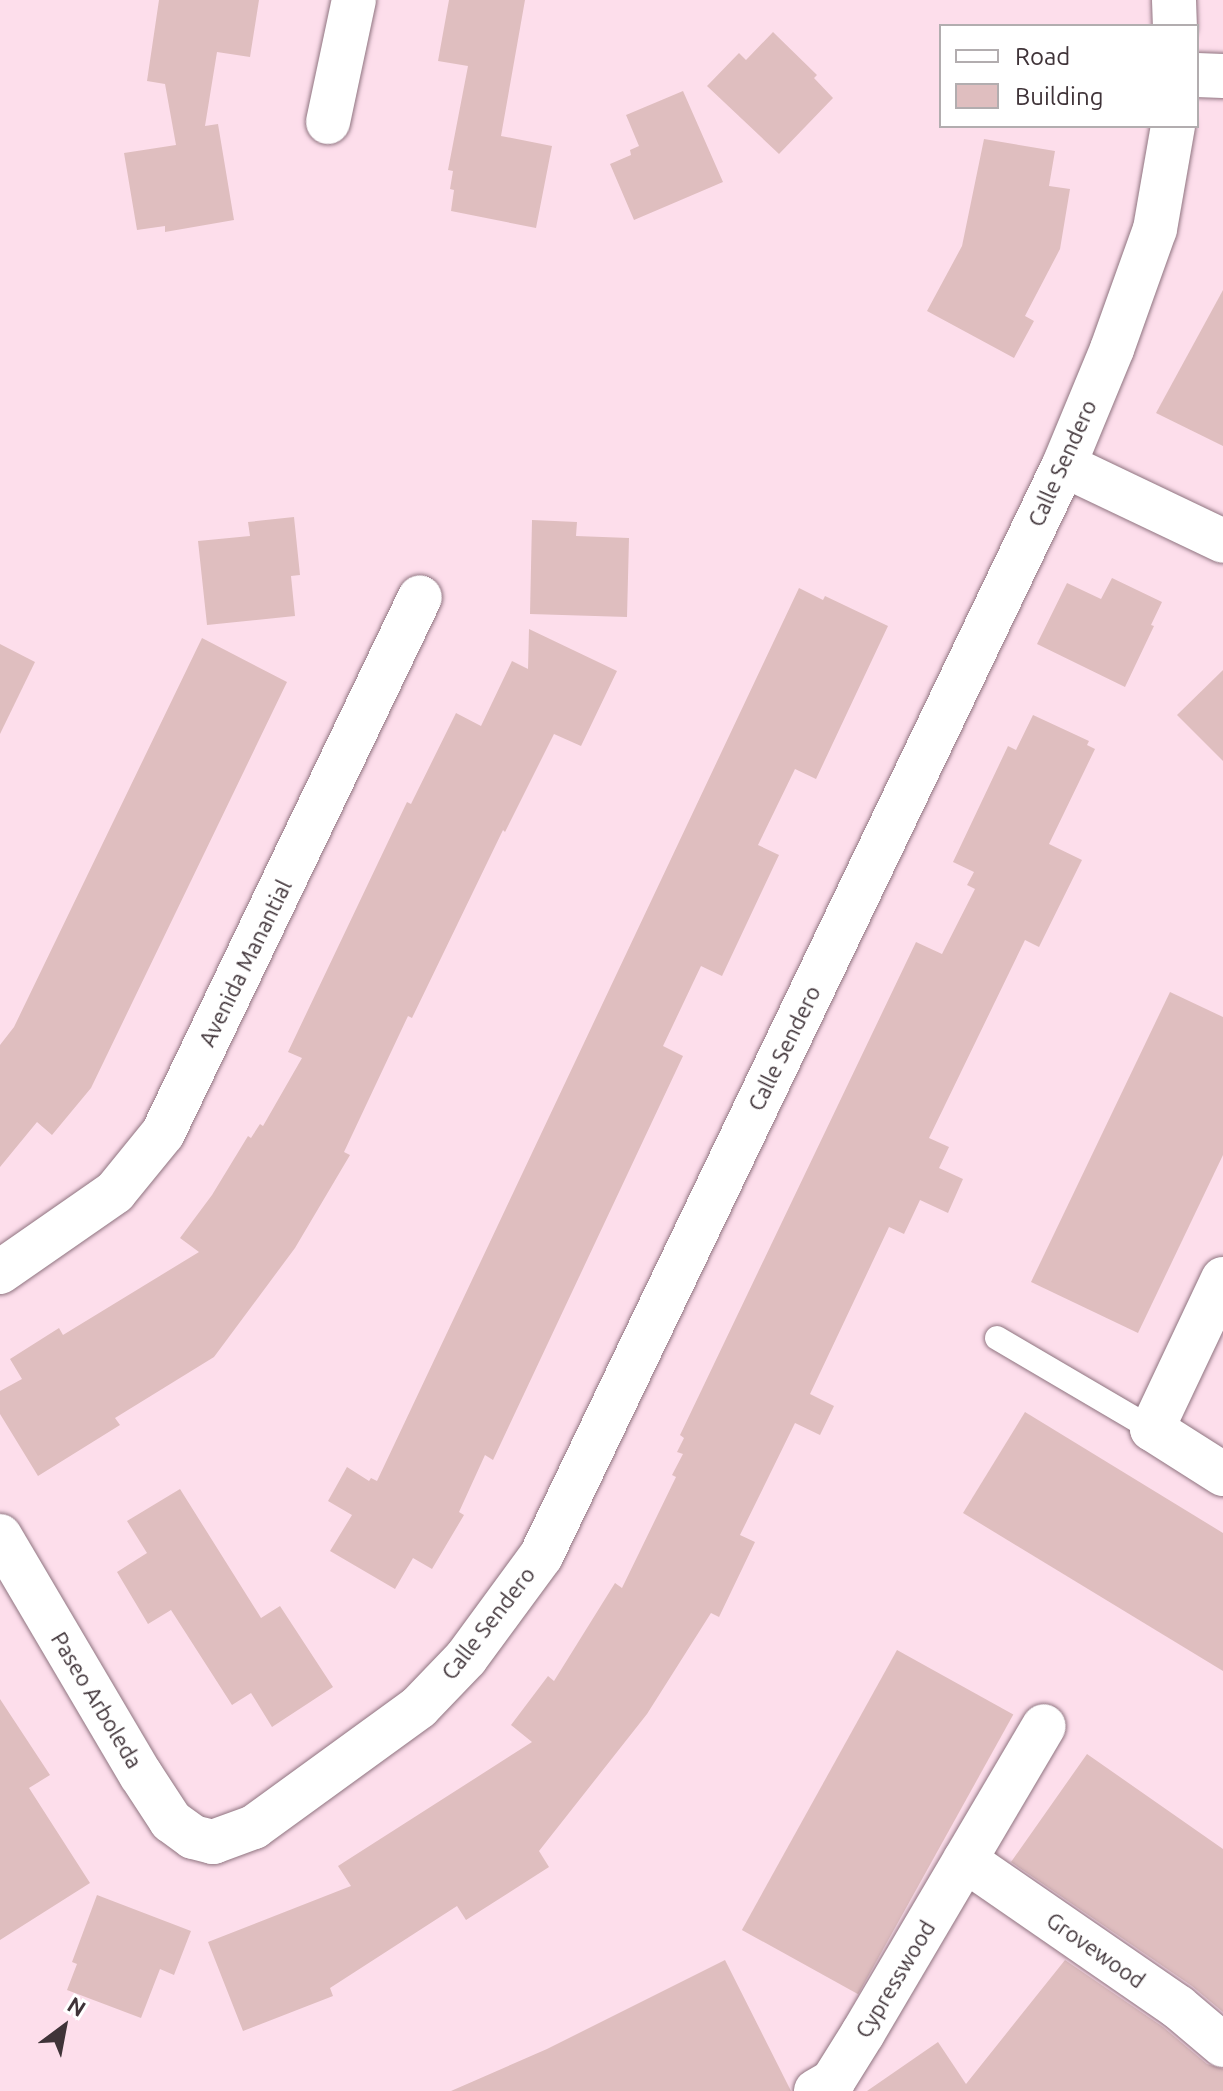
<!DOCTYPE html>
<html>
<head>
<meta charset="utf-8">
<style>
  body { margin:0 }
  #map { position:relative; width:1223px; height:2091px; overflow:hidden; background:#fddeeb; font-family:Ubuntu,sans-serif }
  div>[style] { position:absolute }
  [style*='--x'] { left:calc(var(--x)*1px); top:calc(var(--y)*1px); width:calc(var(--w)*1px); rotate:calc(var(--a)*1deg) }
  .building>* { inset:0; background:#dfbebf; transform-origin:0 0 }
  .roads { filter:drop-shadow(0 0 2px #8f7480) drop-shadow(0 0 2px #8f7480) }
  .service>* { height:24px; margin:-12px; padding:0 12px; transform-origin:12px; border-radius:12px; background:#fff }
  .minor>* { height:44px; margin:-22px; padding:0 22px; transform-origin:22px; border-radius:22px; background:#fff }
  span { translate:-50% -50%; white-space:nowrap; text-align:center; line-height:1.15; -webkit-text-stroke:6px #fff; paint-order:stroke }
  .street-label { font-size:22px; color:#3f3338 }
  .legend { position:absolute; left:939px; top:24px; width:260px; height:104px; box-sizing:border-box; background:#fff; border:2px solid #b2adaf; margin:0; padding:10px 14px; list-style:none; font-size:24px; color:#3f3338 }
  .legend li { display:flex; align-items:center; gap:16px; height:40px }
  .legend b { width:40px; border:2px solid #b2adaf }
  .north { position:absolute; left:24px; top:1987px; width:80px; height:80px; -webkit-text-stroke:6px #fff; paint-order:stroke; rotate:32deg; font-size:22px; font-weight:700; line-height:32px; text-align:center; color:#3f3338 }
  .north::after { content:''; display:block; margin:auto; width:28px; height:36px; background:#3f3338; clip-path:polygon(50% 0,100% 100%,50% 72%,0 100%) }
</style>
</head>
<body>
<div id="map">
  <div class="building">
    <i style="clip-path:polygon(159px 0,259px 0,250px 57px,217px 52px,205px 126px,218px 124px,234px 220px,165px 232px,165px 226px,137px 230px,124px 153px,176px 145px,165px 84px,147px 81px)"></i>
    <i style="clip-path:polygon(449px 0,525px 0,501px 136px,552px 146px,536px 228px,451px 211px,454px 190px,450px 189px,453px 171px,448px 170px,468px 66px,438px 61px)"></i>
    <i style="clip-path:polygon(773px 32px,817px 75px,814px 78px,833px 98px,779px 154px,707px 86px,739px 53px,746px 60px)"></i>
    <i style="clip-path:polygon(683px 91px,723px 182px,634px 220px,610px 164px,631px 155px,630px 150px,639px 146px,626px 115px)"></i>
    <i style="clip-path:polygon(984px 139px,1055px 151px,1049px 186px,1070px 189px,1060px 249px,1025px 316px,1034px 321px,1014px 358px,927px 311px,962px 246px)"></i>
    <i style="clip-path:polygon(1223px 290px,1223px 446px,1156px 413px)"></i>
    <i style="clip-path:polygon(294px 517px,300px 575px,291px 576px,295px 616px,207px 625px,198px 541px,250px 536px,248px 522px)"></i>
    <i style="clip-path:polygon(532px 520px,577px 522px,576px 536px,629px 538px,627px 617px,530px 614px)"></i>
    <i style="clip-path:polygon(1112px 578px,1162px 602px,1151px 625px,1154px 626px,1125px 687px,1037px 644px,1067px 583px,1101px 599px)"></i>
    <i style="clip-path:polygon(799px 588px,823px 600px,825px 596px,888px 626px,816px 779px,795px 769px,758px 845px,779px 855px,722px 976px,701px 966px,663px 1046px,683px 1056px,493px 1460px,485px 1455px,459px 1512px,464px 1515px,432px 1569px,413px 1558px,395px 1589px,330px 1551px,352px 1515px,328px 1501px,347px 1467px,369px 1481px,371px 1478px,377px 1481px)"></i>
    <i style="clip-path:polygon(529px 629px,617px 671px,581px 746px,554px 734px,505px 832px,503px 830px,412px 1018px,408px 1016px,344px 1152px,350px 1155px,295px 1248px,214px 1357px,115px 1418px,120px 1425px,38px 1476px,0 1414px,0 1391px,22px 1379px,10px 1359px,59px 1328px,63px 1335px,199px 1252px,180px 1238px,212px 1195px,248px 1136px,251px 1138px,260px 1124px,263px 1126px,302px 1058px,288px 1052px,407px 802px,411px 804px,456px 713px,481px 726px,512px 661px,528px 669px)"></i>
    <i style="clip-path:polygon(202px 638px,287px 682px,91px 1088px,52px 1135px,37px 1122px,0 1167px,0 1045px,14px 1027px)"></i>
    <i style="clip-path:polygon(0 644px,35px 662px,0 734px)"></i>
    <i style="clip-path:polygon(1223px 670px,1223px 761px,1177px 715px)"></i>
    <i style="clip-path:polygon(1033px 715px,1089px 741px,1087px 745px,1095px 749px,1049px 844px,1082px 860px,1039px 947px,1025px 940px,929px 1138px,949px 1147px,939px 1168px,963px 1179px,948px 1213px,920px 1200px,904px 1234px,889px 1227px,810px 1394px,834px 1406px,820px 1435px,795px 1423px,740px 1535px,755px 1542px,719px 1617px,711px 1613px,647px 1714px,539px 1851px,549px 1867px,466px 1920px,457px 1906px,330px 1988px,333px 1996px,243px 2031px,208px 1942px,351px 1886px,338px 1866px,532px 1742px,511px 1725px,548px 1676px,554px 1681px,615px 1583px,622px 1588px,676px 1477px,672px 1475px,683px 1454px,677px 1452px,684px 1438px,680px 1435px,916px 942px,942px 954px,975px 889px,967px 885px,974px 872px,953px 862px,1008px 746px,1016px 750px)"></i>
    <i style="clip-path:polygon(1170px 992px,1223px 1017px,1223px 1155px,1138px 1333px,1031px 1282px)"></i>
    <i style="clip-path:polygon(1025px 1412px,1223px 1533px,1223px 1671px,963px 1513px)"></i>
    <i style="clip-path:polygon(180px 1489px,261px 1618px,280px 1606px,333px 1687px,272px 1727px,251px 1693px,232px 1705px,171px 1610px,148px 1624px,117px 1572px,147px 1553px,127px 1521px)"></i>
    <i style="left:897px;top:1650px;width:133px;height:320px;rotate:29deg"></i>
    <i style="clip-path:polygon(0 1699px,50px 1775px,29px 1788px,90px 1883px,0 1940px)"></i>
    <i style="clip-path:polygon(1087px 1754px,1223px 1849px,1223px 2012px,1192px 1986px,1011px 1862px)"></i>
    <i style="clip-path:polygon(97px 1895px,191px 1931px,174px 1975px,160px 1969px,141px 2018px,67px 1990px,77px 1964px,72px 1962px)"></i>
    <i style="clip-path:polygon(725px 1960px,791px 2091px,451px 2091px,547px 2049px)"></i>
    <i style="clip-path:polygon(1065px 1960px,1163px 2027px,1207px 2064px,1223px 2069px,1223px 2091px,867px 2091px,938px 2042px,966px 2084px)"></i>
  </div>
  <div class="roads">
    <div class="service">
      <i style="--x:997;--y:1338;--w:180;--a:30.4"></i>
    </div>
    <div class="minor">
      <i style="--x:1174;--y:0;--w:26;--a:88"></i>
      <i style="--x:1197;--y:75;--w:26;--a:2"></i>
      <i style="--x:328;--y:122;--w:125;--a:-78"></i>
      <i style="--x:1064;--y:465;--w:176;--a:25.5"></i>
      <i style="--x:0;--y:1272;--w:140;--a:-34.8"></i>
      <i style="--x:115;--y:1192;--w:76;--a:-50.9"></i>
      <i style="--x:163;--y:1133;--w:594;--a:-64.38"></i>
      <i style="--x:1223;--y:1279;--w:166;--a:115.3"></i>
      <i style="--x:1152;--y:1429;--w:84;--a:32.4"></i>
      <i style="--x:0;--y:1536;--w:277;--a:59.5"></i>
      <i style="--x:141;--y:1775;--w:55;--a:56.9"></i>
      <i style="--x:171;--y:1821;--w:27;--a:36"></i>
      <i style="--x:193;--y:1837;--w:21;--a:14"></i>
      <i style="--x:213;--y:1842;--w:44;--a:-20.1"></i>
      <i style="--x:254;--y:1827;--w:204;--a:-36"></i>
      <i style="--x:419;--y:1707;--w:68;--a:-46.2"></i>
      <i style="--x:466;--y:1658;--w:127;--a:-53.7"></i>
      <i style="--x:541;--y:1556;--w:1210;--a:-64.39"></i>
      <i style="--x:1064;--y:465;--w:126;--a:-67.5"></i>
      <i style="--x:1112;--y:349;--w:127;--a:-70.3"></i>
      <i style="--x:1155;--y:229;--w:105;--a:-80.1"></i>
      <i style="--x:965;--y:1860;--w:259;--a:34.6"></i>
      <i style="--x:1178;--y:2007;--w:59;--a:40.2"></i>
      <i style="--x:816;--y:2091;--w:20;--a:-30"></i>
      <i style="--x:833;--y:2081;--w:57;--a:-58"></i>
      <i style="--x:863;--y:2033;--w:356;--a:-59.5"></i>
    </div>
  </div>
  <div class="street-label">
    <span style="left:1062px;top:463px;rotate:-66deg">Calle Sendero</span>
    <span style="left:245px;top:963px;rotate:-64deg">Avenida Manantial</span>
    <span style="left:784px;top:1048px;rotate:-64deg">Calle Sendero</span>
    <span style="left:488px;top:1623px;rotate:-52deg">Calle Sendero</span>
    <span style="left:97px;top:1700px;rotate:59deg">Paseo Arboleda</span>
    <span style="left:1096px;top:1950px;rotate:35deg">Grovewood</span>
    <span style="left:895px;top:1979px;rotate:-59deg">Cypresswood</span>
  </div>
  <ul class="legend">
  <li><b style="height:10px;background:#fff"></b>Road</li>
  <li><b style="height:22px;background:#dfbebf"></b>Building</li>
  </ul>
  <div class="north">N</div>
</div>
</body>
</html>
